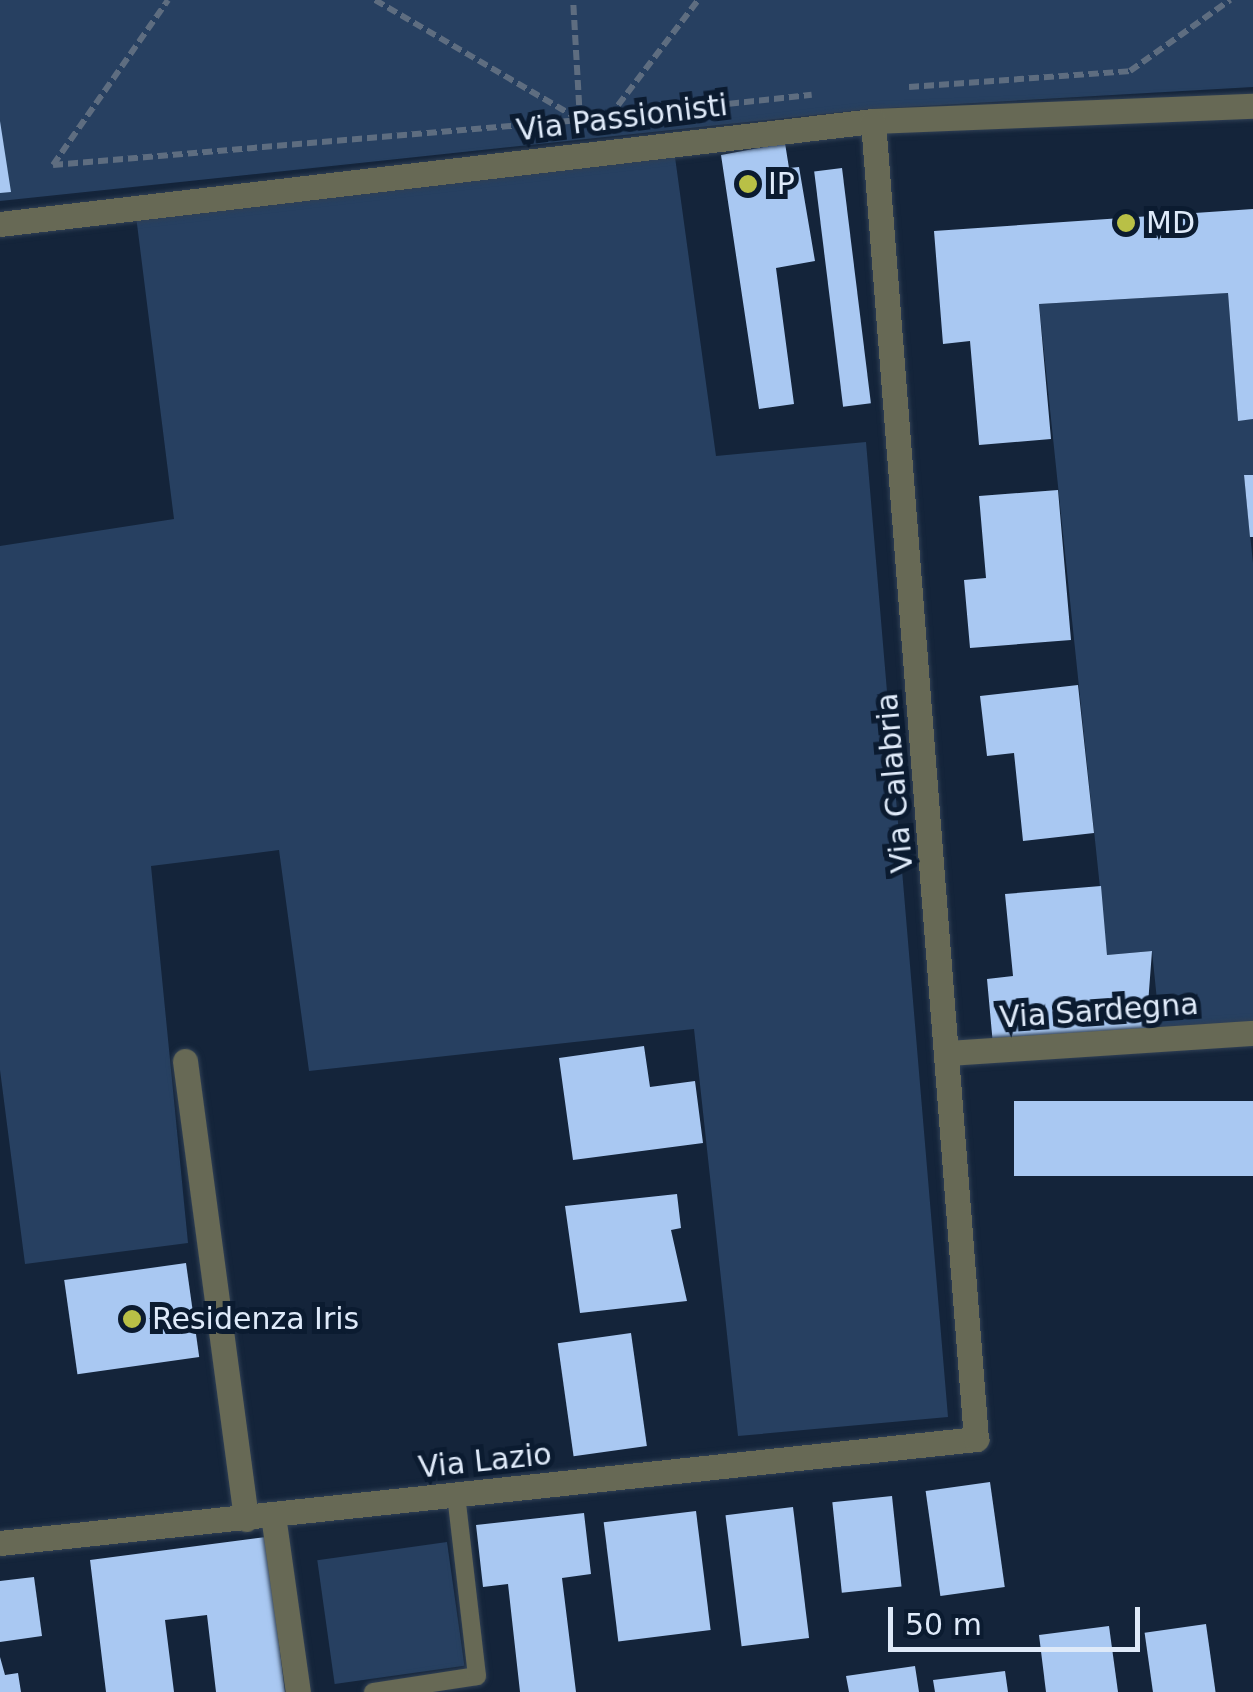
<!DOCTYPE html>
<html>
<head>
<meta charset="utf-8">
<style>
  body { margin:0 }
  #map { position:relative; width:1253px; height:1692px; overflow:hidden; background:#14243a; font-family:"DejaVu Sans",sans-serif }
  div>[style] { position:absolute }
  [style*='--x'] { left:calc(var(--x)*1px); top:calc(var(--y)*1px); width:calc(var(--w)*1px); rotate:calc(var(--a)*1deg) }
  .green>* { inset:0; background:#274061; transform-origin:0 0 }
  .building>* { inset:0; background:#a9c8f2; transform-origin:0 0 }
  .path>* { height:6px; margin-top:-3px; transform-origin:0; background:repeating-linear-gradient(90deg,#5e6d80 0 10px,transparent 0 15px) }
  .roads { filter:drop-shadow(0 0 2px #304055) drop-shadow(0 0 2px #304055) }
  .service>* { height:18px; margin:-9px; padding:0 9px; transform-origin:9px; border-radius:9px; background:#676955 }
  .minor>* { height:25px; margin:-12.5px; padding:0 12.5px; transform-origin:12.5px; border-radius:12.5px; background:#676955 }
  .dots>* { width:28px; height:28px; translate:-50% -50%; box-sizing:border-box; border:5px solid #0b1b30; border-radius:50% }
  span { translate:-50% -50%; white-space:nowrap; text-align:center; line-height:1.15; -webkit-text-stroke:10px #0b1b30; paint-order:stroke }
  .street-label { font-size:30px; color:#dfeaf9 }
  .poi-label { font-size:30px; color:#dfeaf9 }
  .left { translate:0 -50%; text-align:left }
  .scale { position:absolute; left:888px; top:1607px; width:252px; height:45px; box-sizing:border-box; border:5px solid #dfeaf9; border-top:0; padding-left:12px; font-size:30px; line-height:35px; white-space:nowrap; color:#dfeaf9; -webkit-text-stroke:8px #0b1b30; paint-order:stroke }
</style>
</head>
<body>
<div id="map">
  <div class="green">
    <i style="clip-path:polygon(0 0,1253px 0,1253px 87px,870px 109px,0 201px)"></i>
    <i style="clip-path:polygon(675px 157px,716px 456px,866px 442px,948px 1417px,738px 1436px,694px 1029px,309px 1071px,279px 850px,151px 866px,188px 1243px,25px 1264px,0 1070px,0 546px,174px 519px,136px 216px)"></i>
    <i style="clip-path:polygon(1228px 293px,1238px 420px,1253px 419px,1253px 475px,1244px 476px,1253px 563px,1253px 1031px,1161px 1040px,1152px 951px,1107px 955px,1039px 304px)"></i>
    <i style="left:447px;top:1542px;width:125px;height:131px;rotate:82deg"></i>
  </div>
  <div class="building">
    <i style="clip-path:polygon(0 121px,11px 192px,0 193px)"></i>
    <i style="clip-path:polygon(785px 143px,789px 168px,799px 167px,815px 261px,776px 268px,794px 404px,759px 409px,721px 155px)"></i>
    <i style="left:842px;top:168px;width:237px;height:28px;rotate:83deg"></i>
    <i style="clip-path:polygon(1253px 209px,1253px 419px,1238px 421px,1228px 293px,1039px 304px,1051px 439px,979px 445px,970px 341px,943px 344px,934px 231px)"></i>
    <i style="clip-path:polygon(1244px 475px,1253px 475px,1253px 537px,1250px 537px)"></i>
    <i style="clip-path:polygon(1058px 490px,1071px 640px,970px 648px,964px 580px,986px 578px,979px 496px)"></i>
    <i style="clip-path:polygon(1078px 685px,1094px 833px,1023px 841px,1014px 753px,987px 756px,980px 696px)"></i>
    <i style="clip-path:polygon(1101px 886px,1107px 955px,1152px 951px,1146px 1031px,993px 1045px,987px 979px,1013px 976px,1005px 894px)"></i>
    <i style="clip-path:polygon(644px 1046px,650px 1087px,695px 1081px,703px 1143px,573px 1160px,559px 1058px)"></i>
    <i style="left:1253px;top:1101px;width:75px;height:239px;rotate:90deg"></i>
    <i style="clip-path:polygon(677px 1194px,681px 1228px,671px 1230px,687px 1301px,580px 1313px,565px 1206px)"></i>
    <i style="left:186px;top:1263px;width:95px;height:123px;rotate:82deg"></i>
    <i style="left:631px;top:1333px;width:114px;height:74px;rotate:82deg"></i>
    <i style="left:990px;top:1482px;width:106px;height:65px;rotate:82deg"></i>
    <i style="left:892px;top:1496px;width:91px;height:60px;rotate:84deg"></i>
    <i style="left:793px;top:1507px;width:132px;height:68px;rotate:83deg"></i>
    <i style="left:696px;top:1511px;width:120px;height:93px;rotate:83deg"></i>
    <i style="clip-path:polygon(584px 1513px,591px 1574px,562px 1578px,576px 1692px,520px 1692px,508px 1584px,483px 1587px,476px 1525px)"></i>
    <i style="clip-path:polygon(266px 1537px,285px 1692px,216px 1692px,207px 1615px,165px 1620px,174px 1692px,106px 1692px,90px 1560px)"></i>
    <i style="clip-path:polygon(34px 1577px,42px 1636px,0 1642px,0 1581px)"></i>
    <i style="left:1206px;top:1624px;width:69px;height:62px;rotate:82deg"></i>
    <i style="clip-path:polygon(1109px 1626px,1118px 1692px,1046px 1692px,1039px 1635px)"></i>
    <i style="clip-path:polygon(0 1657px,5px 1675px,18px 1673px,21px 1692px,0 1692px)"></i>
    <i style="clip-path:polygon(915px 1666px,919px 1692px,849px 1692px,846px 1676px)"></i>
    <i style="clip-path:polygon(1005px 1671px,1008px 1692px,935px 1692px,933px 1680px)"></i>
  </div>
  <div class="path">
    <i style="--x:375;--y:0;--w:238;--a:30.3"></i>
    <i style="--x:580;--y:120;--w:233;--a:-6.2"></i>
    <i style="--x:909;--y:87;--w:222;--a:-4.1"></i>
    <i style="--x:1130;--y:71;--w:123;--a:-35.4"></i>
    <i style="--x:609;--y:117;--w:147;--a:-52.7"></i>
    <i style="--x:53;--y:165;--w:529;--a:-4.88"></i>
    <i style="--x:580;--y:120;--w:120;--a:-93.3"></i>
    <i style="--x:53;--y:165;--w:201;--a:-55.1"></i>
  </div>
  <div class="roads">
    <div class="service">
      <i style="--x:373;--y:1692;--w:105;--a:-8.7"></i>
      <i style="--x:477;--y:1676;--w:182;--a:-96.6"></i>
    </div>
    <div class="minor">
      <i style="--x:0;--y:224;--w:879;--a:-6.73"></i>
      <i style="--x:873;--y:121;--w:380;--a:-2.3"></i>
      <i style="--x:949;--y:1053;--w:305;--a:-3.8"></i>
      <i style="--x:185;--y:1061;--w:462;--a:82.4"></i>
      <i style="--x:273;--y:1515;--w:179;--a:82"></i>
      <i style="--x:0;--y:1543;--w:982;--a:-6.08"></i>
      <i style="--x:976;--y:1439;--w:1322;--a:-94.47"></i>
    </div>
  </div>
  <div class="dots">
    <i style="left:748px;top:184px;background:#b9c046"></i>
    <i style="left:1126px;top:223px;background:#b9c046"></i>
    <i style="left:132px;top:1319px;background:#b9c046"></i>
  </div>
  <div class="street-label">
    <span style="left:622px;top:118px;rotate:-7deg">Via Passionisti</span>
    <span style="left:895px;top:783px;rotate:-95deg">Via Calabria</span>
    <span style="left:1099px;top:1011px;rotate:-4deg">Via Sardegna</span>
    <span style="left:485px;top:1461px;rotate:-6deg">Via Lazio</span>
  </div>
  <div class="poi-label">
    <span class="left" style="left:768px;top:184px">IP</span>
    <span class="left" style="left:1146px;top:223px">MD</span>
    <span class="left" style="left:152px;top:1319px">Residenza Iris</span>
  </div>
  <div class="scale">50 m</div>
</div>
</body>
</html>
